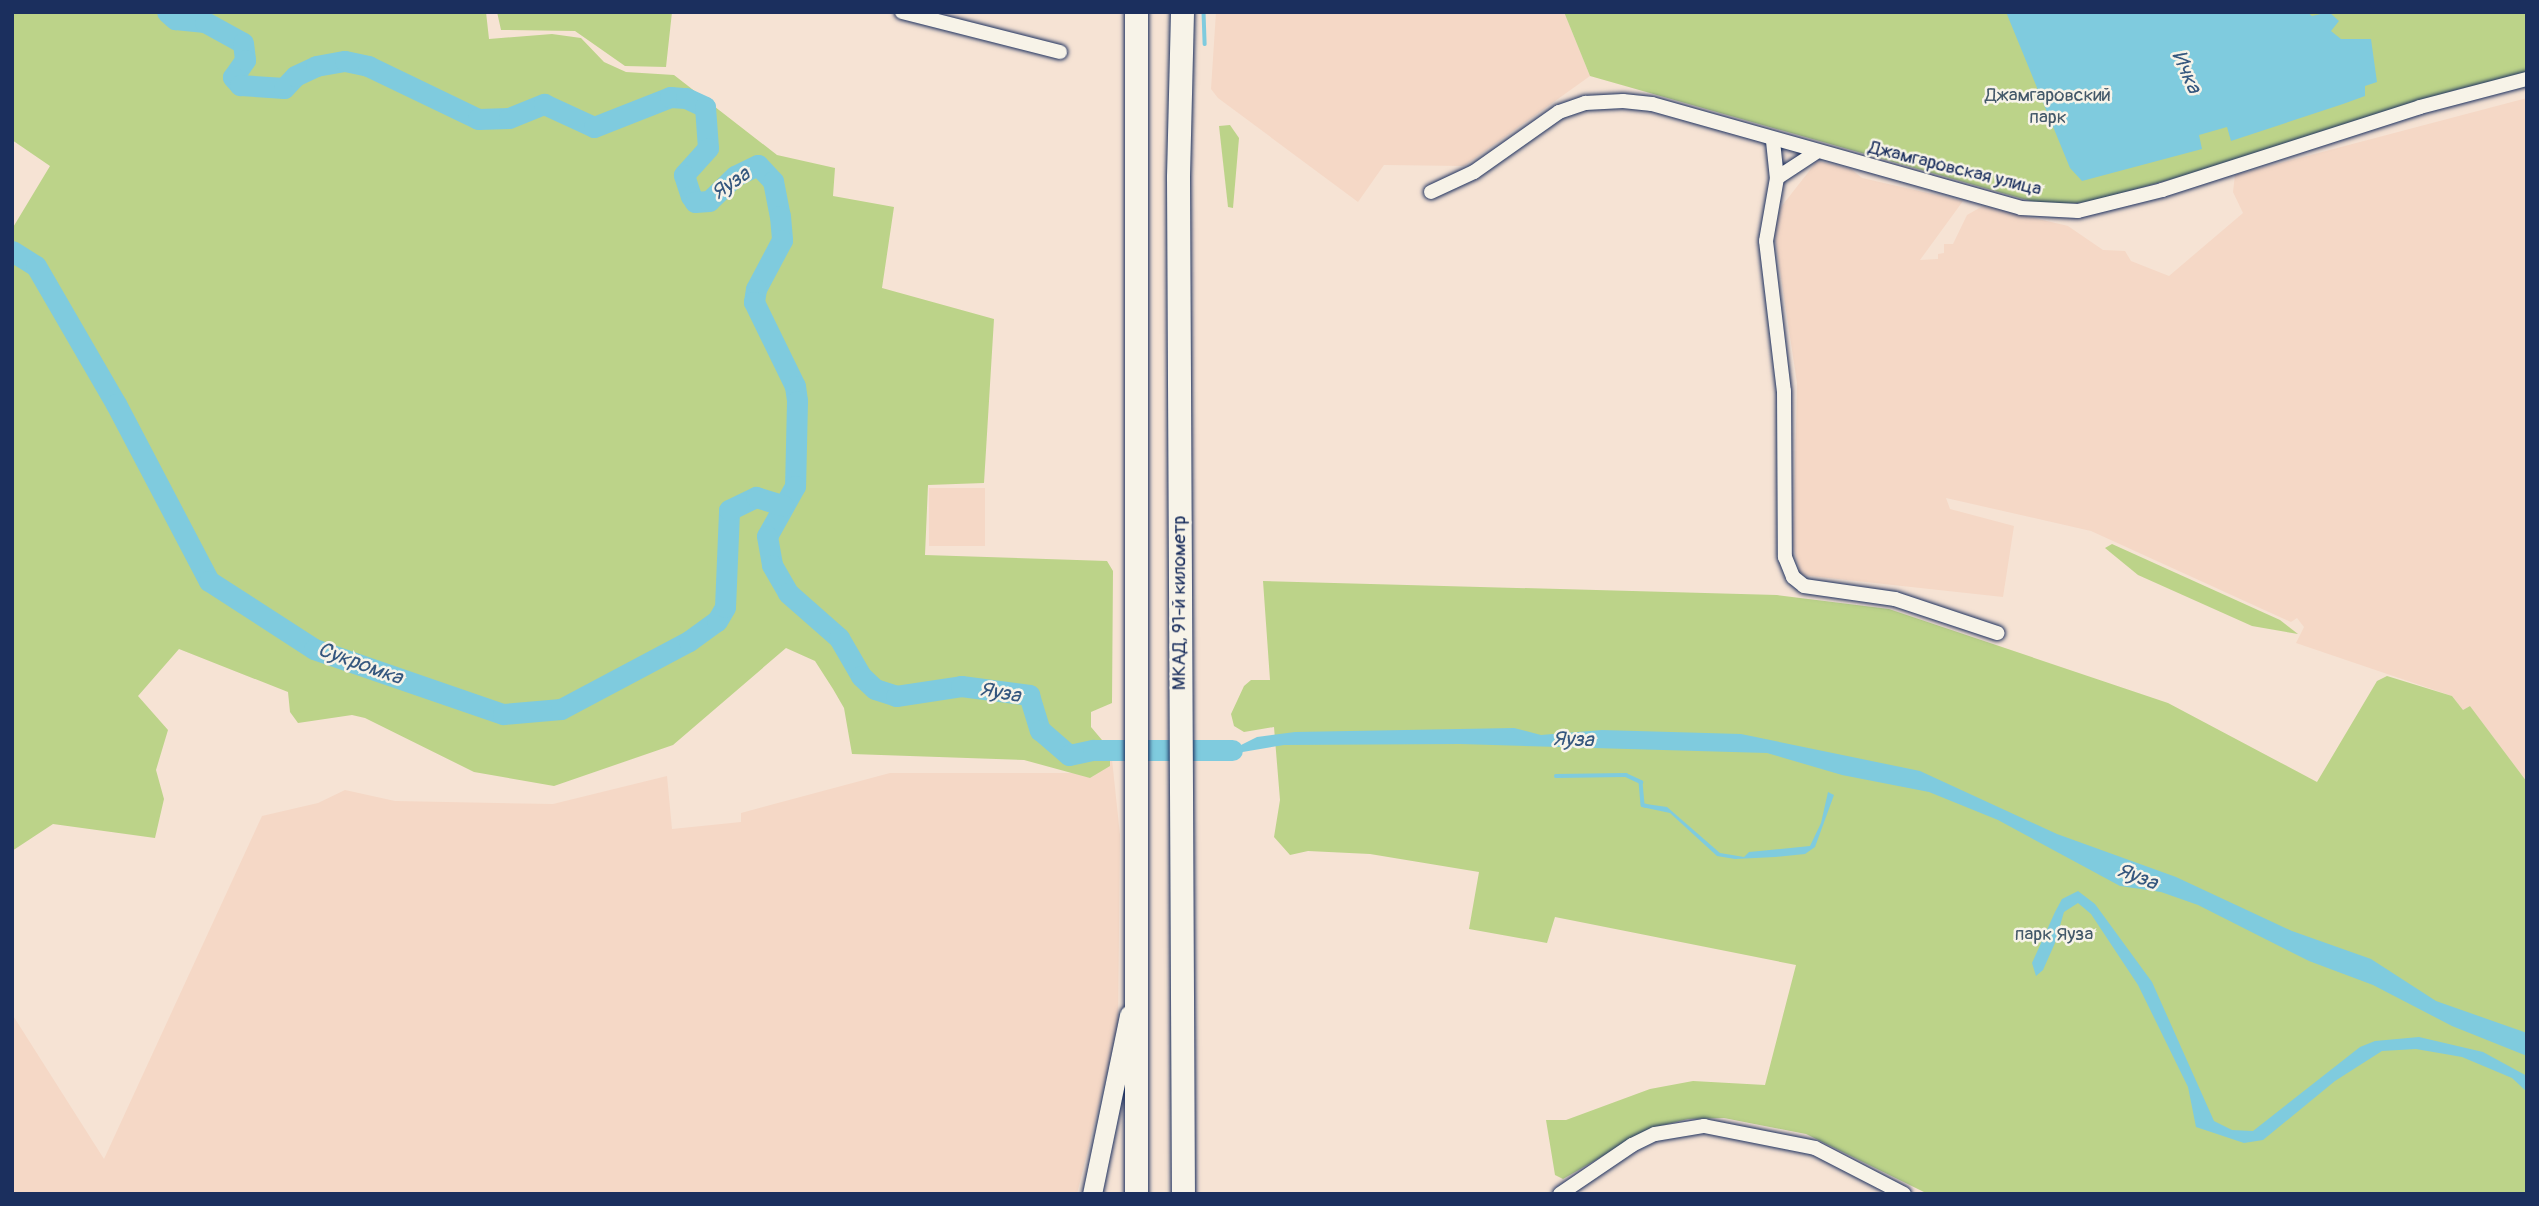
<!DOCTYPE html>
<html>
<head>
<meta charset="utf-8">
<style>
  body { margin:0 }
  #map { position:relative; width:2539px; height:1206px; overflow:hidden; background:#f6e3d4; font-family:Pangolin,sans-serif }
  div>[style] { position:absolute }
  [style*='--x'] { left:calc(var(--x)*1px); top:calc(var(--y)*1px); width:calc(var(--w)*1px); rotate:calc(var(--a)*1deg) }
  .built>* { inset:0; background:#f5d8c6; transform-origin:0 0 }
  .green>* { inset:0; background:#bcd389 }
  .water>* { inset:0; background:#7fcbde }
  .stream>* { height:3.5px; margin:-1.75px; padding:0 1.75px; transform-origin:1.75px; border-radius:1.75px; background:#7fcbde }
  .river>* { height:21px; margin:-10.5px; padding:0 10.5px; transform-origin:10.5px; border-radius:10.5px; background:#7fcbde }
  .roads { filter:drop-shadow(0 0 2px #1b2f5e) drop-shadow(0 0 2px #1b2f5e) }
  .minor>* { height:14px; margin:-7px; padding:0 7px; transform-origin:7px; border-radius:7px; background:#f7f3e8 }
  .secondary>* { height:19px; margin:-9.5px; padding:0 9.5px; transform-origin:9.5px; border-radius:9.5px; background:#f7f3e8 }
  .trunk>* { height:23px; margin:-11.5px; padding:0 11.5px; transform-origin:11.5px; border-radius:11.5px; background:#f7f3e8 }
  span { translate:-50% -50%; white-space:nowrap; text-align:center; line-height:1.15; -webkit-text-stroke:5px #f7f3e8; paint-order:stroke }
  .park-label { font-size:19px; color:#435869 }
  .street-label { font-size:19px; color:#1b2f5e }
  .water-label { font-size:21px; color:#34567e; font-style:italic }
  .frame { position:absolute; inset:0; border:14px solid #1b2f5e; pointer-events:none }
</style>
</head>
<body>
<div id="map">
  <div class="built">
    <i style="clip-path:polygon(1216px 12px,1564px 12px,1590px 76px,1464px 166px,1384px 165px,1358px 202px,1218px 98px,1211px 89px)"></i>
    <i style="clip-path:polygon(2527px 98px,2527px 782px,2470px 706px,2463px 710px,2452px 696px,2296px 643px,2304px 627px,2297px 618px,2291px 622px,2091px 531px,1946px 498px,1950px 509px,2014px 526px,2003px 597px,1801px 575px,1793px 546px,1797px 383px,1774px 231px,1781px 207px,1817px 161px,1851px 169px,1862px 178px,1963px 201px,1920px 260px,1938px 259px,1938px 254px,1944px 253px,1944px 244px,1953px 244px,1967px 215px,1983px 206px,2068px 226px,2103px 250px,2125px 251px,2131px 261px,2169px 276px,2243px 213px,2233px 192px,2235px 175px)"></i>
    <i style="left:929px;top:488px;width:56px;height:58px"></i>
    <i style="clip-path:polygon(1111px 750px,1120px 835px,1118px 1028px,1077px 1194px,12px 1194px,12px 1014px,104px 1159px,262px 816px,318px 803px,345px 790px,395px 801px,553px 804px,667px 776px,672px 829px,741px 822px,741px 813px,890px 773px,1079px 773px,1090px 778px,1109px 766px)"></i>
  </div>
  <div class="green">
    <i style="clip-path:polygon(12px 12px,486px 12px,489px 39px,552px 34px,581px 38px,604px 62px,626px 72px,674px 75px,777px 155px,835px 168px,833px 196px,894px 207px,882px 288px,994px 319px,984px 483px,928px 485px,925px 555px,1107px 561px,1113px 571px,1112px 703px,1091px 712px,1091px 727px,1102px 740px,1110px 741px,1110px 766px,1090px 778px,1024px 760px,852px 754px,844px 708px,833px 689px,815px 661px,786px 648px,673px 745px,554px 786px,474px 772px,365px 718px,352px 715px,298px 723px,290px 712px,288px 692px,179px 649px,138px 696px,168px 730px,156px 770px,164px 799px,155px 838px,53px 824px,12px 851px,12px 229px,50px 166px,12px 140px)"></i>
    <i style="clip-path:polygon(497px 12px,672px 12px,666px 67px,625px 66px,575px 31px,501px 30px)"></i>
    <i style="clip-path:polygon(1564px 12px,2527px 12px,2527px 74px,2459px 89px,2211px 168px,2090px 202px,2063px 204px,2034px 202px,1590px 76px)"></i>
    <i style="clip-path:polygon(1230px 125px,1239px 138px,1233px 208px,1228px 207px,1219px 126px)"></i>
    <i style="clip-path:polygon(2112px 544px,2280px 620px,2298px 634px,2252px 626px,2138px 575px,2105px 548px)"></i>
    <i style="clip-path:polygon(1263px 581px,1777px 595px,1889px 609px,2168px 703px,2317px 782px,2377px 681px,2387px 676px,2452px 696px,2463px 710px,2470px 706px,2527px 782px,2527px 1194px,1928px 1194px,1806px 1134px,1724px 1118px,1688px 1119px,1651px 1128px,1563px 1179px,1555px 1175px,1546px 1120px,1566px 1120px,1650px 1089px,1693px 1081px,1765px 1085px,1796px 965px,1555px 917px,1547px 943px,1469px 929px,1479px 872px,1370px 854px,1308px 851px,1290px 855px,1274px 837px,1280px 800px,1274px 727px,1244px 732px,1234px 726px,1231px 714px,1244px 686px,1251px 680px,1270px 680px)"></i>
  </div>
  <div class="water">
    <i style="clip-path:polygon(2006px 12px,2307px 12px,2312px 16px,2329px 12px,2339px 21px,2331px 31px,2341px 39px,2371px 39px,2377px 82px,2365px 86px,2365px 96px,2343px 104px,2231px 141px,2227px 127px,2199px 135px,2202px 149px,2082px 181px,2070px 168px)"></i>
    <i style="clip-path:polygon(1514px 728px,1541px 735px,1602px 730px,1741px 734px,1920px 771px,2057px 834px,2176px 877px,2292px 931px,2371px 959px,2436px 1001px,2527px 1033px,2527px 1056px,2452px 1026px,2373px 985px,2309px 961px,2198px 905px,2161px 892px,2120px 886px,1998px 820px,1929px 792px,1842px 775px,1767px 753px,1460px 744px,1284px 745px,1225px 755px,1204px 753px,1204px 742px,1239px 746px,1257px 737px,1295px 732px)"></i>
    <i style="clip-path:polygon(1828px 792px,1834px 795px,1815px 847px,1805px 854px,1775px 857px,1735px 859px,1717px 856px,1670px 813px,1642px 807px,1646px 804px,1667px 807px,1720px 853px,1744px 857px,1749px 852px,1810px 846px,1821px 823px)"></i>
    <i style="clip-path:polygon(2078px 891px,2095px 904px,2152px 982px,2214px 1121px,2232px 1130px,2253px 1131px,2360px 1047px,2375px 1041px,2419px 1037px,2483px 1052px,2527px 1076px,2527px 1092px,2512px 1078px,2462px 1057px,2416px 1049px,2382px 1051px,2335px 1081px,2263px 1140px,2244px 1143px,2196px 1127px,2188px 1087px,2138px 985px,2091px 914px,2078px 903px,2064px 912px,2055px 943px,2043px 970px,2036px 976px,2032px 963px,2055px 912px,2062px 899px)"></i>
  </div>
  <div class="stream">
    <i style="--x:1204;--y:12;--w:32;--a:88"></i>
    <i style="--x:1556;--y:776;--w:70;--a:-0.8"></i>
    <i style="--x:1626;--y:775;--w:17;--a:25"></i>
    <i style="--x:1641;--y:782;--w:23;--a:85"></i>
    <i style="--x:1643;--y:805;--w:4;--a:14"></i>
  </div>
  <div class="river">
    <i style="--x:167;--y:12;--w:11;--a:41"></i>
    <i style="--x:175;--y:19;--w:30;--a:6"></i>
    <i style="--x:205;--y:22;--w:43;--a:28.9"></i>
    <i style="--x:243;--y:43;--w:17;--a:83"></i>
    <i style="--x:245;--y:60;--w:21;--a:125"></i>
    <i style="--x:233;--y:77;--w:11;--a:49"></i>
    <i style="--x:240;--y:85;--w:44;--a:3.9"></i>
    <i style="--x:284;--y:88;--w:16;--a:-47"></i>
    <i style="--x:295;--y:76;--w:23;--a:-25"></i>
    <i style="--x:316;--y:66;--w:29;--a:-10"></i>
    <i style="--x:345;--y:61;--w:24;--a:12"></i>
    <i style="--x:368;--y:66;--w:122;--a:25.7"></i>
    <i style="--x:478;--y:119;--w:31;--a:-2"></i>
    <i style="--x:509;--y:118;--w:38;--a:-22"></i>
    <i style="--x:544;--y:104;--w:55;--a:24.7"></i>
    <i style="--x:594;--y:127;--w:82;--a:-21.5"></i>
    <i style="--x:670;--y:97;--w:16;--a:4"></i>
    <i style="--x:686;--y:98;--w:21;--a:25"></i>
    <i style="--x:705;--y:107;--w:41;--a:85.8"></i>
    <i style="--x:708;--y:148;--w:36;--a:132"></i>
    <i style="--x:684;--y:175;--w:22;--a:72"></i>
    <i style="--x:691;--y:196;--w:7;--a:56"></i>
    <i style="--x:695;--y:202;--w:14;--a:-4"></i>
    <i style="--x:709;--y:201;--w:36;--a:-44"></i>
    <i style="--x:735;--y:176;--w:25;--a:-26"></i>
    <i style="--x:758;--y:165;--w:22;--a:47"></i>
    <i style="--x:773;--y:181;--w:36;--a:79"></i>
    <i style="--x:780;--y:216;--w:24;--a:85"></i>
    <i style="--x:782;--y:240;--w:55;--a:118"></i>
    <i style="--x:756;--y:289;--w:13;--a:99"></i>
    <i style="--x:754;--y:302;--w:93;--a:64"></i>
    <i style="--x:795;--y:386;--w:15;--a:82"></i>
    <i style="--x:797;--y:401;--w:85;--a:91.3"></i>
    <i style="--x:795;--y:486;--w:57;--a:119.2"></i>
    <i style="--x:767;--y:536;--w:29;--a:80"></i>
    <i style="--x:772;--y:565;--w:32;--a:60"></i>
    <i style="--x:788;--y:593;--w:68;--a:41.4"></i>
    <i style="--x:839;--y:638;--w:44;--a:59.9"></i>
    <i style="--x:861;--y:676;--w:19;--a:43"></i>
    <i style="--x:875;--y:689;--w:22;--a:18"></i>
    <i style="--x:896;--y:696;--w:66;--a:-8.7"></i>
    <i style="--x:961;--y:686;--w:69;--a:7.5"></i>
    <i style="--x:1029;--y:695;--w:37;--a:73"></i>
    <i style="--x:1040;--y:730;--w:38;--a:41"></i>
    <i style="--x:1069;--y:755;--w:25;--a:-12"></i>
    <i style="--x:1093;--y:750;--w:139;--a:0"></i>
    <i style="--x:12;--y:251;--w:28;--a:32"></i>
    <i style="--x:36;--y:266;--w:160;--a:59.9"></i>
    <i style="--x:116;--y:404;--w:200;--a:62.3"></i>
    <i style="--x:209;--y:581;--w:125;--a:32.9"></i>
    <i style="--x:314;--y:649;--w:200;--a:19"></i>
    <i style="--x:503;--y:714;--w:58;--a:-4.9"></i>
    <i style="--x:561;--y:709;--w:145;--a:-28"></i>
    <i style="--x:689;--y:641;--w:34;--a:-36"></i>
    <i style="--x:717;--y:621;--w:16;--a:-60"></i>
    <i style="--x:725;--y:607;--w:97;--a:-87.6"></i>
    <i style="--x:729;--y:510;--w:30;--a:-26"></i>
    <i style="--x:756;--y:497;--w:28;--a:17"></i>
  </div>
  <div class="roads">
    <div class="minor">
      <i style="--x:902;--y:12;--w:163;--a:14.2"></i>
      <i style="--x:1773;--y:141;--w:37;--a:84"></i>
      <i style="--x:1815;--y:153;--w:45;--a:146.7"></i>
      <i style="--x:1777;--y:178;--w:64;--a:99.9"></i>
      <i style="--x:1766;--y:241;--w:151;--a:83.2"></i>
      <i style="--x:1784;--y:391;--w:166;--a:89.7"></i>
      <i style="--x:1785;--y:557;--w:22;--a:68"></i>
      <i style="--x:1793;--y:577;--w:14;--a:39"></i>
      <i style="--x:1804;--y:586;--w:92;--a:8.1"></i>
      <i style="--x:1895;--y:599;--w:108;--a:18.4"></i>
      <i style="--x:1431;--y:192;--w:47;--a:-24.9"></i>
      <i style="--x:1474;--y:172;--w:104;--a:-35.2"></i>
      <i style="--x:1559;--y:112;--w:28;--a:-19"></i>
      <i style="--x:1585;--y:103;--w:38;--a:-3"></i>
      <i style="--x:1623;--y:101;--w:29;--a:6"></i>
      <i style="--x:1652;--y:104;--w:383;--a:15.7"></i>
      <i style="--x:2021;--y:208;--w:57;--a:3"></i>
      <i style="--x:2078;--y:211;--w:87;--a:-14"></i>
      <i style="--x:2162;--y:190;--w:271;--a:-17.8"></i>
      <i style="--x:2420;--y:107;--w:111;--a:-14.7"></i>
      <i style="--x:1560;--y:1194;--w:87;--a:-34.2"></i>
      <i style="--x:1632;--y:1145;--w:25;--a:-26"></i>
      <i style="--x:1655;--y:1134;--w:50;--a:-9.3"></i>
      <i style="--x:1704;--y:1126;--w:113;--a:11.2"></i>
      <i style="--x:1815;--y:1148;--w:100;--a:27.3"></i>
    </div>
    <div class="secondary">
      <i style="--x:1092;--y:1194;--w:183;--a:-78.3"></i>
    </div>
    <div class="trunk">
      <i style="--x:1182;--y:12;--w:165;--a:91.4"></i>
      <i style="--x:1178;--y:177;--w:1017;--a:89.72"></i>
      <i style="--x:1136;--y:1194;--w:1182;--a:-90"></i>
    </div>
  </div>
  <div class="park-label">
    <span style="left:2048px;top:107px">Джамгаровский<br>парк</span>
    <span style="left:2054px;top:935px">парк Яуза</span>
  </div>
  <div class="street-label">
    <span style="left:1955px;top:169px;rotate:14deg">Джамгаровская улица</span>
    <span style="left:1180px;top:603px;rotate:-90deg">МКАД, 91-й километр</span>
  </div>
  <div class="water-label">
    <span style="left:2186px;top:72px;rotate:66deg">Ичка</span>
    <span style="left:731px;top:184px;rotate:-35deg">Яуза</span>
    <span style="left:360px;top:664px;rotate:20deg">Сукромка</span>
    <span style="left:1000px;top:693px;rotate:10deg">Яуза</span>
    <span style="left:1573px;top:740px;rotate:2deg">Яуза</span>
    <span style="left:2137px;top:877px;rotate:21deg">Яуза</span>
  </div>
  <div class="frame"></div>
</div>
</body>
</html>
